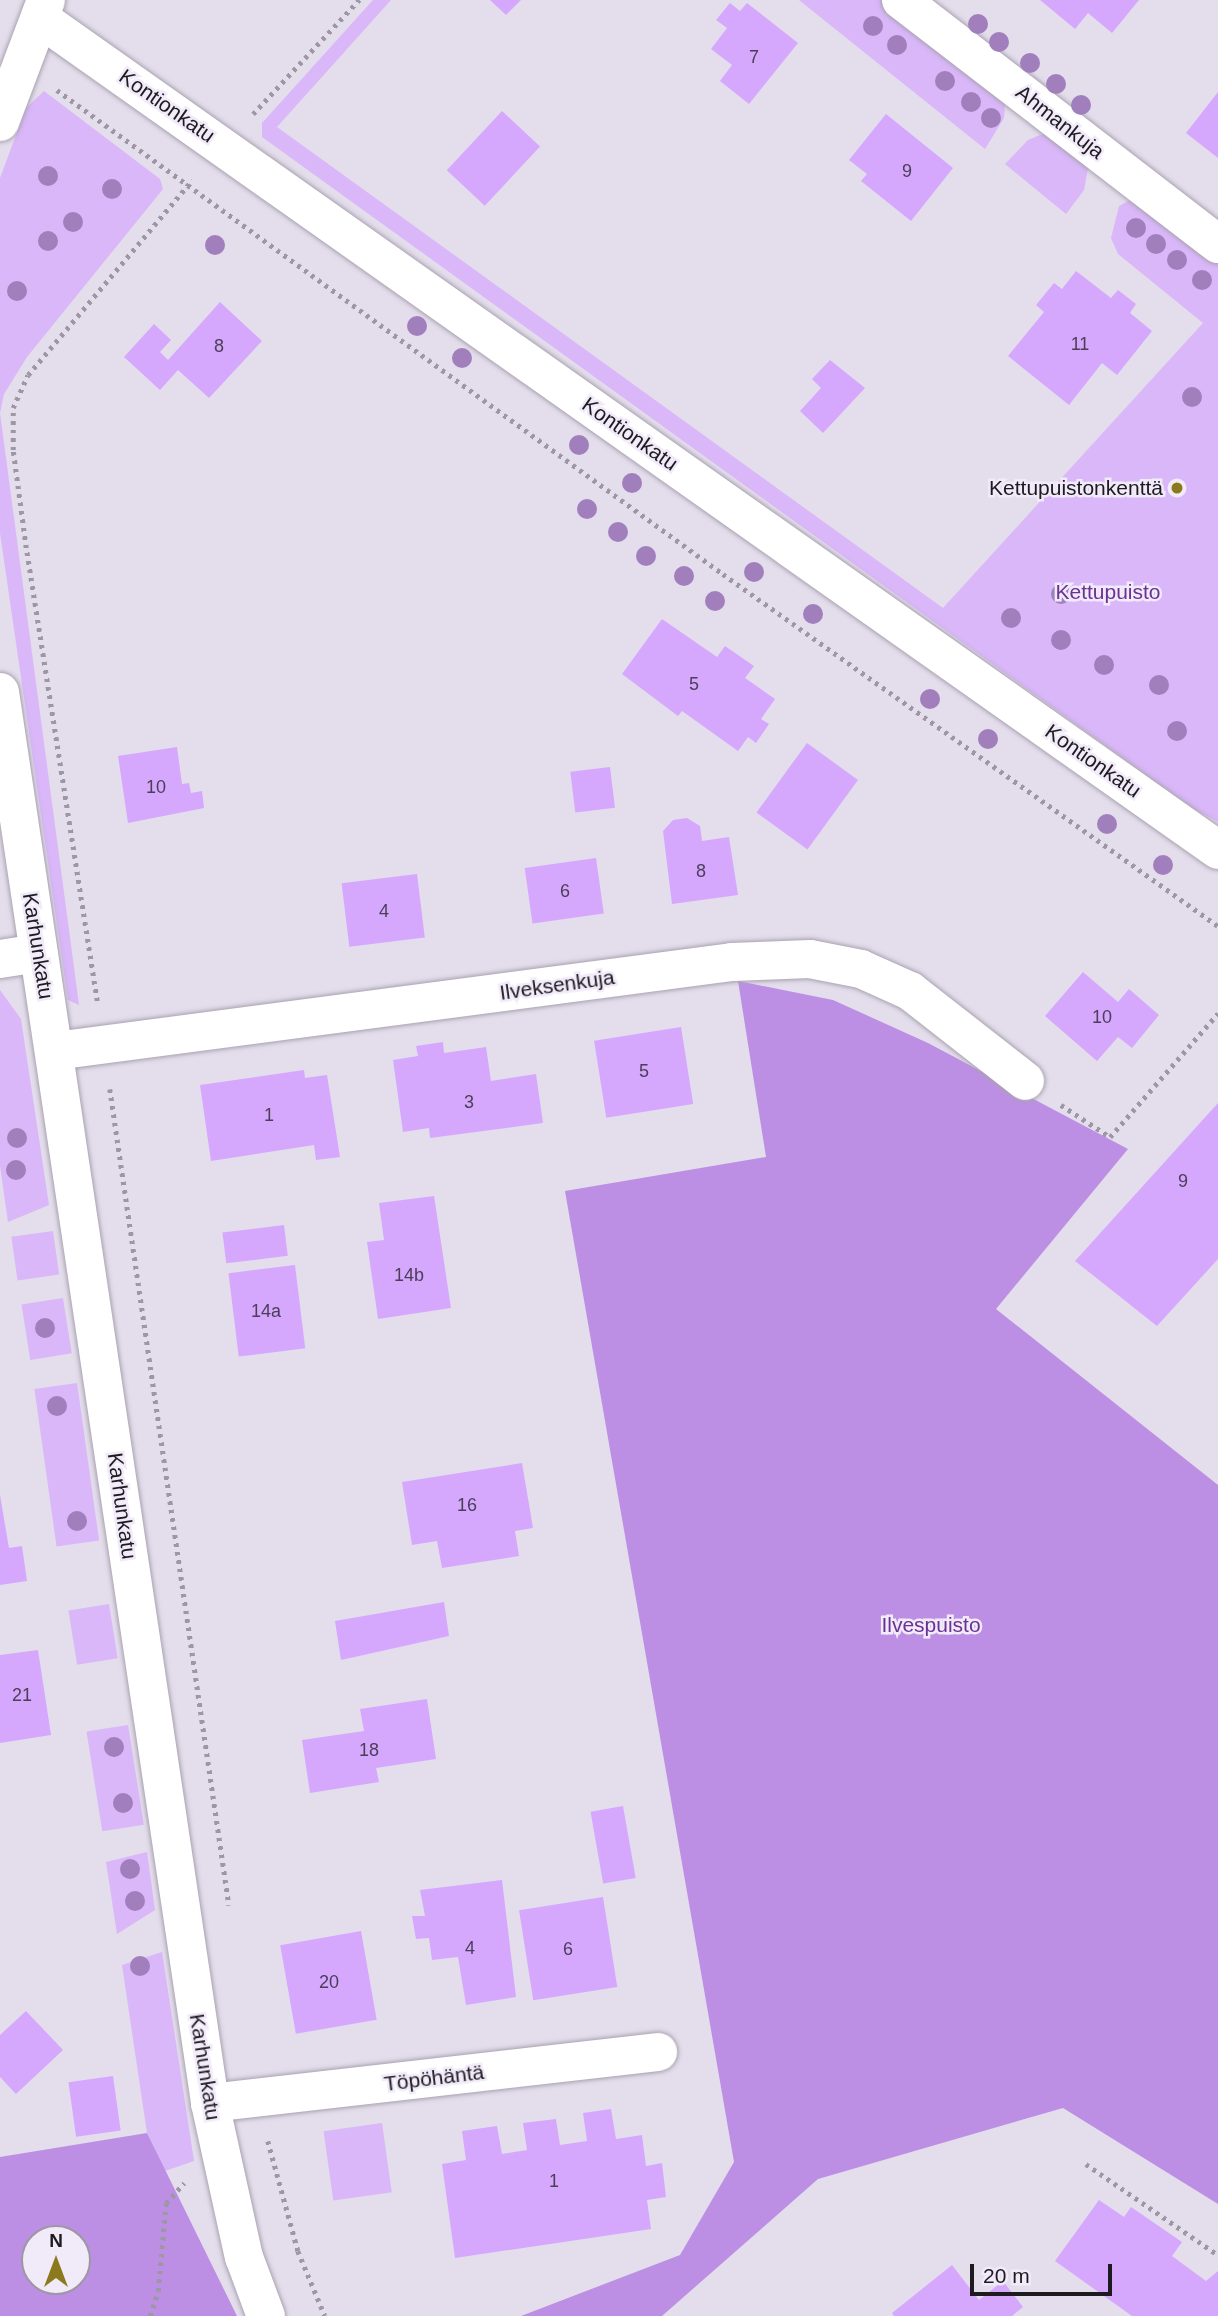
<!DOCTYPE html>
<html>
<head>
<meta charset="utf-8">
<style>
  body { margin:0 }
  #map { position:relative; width:1218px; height:2316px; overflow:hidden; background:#e4ddec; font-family:Arial,sans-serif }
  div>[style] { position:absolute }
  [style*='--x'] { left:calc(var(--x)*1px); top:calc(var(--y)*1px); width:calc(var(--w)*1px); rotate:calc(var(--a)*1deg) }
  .green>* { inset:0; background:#d9b7f9; transform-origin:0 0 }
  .forest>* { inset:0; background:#bc8fe4 }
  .building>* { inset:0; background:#d5a8fe; transform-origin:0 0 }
  .path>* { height:4.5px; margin-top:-2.25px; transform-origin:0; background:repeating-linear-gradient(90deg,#9c97a2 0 3.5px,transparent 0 8.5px) }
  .roads { filter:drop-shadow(0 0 2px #a9a2b0) drop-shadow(0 0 2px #a9a2b0) }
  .minor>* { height:38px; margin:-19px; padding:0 19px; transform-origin:19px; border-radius:19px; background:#fff }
  .trees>* { width:20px; height:20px; margin:-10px; border-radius:50%; background:#a17fbc }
  .dots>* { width:19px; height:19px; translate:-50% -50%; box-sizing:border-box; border:4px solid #f1eaf9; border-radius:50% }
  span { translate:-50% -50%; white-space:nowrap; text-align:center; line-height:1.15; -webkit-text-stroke:5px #f1eaf9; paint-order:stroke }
  .number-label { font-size:18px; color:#4b3e58 }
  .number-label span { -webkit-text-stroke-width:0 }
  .street-label { font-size:21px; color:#1d1b20 }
  .poi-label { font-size:21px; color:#1d1b20 }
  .right { translate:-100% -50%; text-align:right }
  .park-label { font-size:21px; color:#6b3295 }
  .north { position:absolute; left:21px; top:2225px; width:70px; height:70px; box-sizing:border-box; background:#f1eaf9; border:2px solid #9c97a2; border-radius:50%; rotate:0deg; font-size:19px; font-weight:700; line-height:28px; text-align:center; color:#1d1b20 }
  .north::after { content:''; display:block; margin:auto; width:24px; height:32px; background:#8a791d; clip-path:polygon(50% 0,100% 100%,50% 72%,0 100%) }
  .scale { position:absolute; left:970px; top:2264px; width:142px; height:32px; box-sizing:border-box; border:4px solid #1d1b20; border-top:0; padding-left:9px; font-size:21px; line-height:24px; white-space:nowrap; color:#1d1b20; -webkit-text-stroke:5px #f1eaf9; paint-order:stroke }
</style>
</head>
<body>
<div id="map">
  <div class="green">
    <i style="clip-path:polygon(373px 0,391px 0,277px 127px,943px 608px,1203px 323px,1118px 254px,1111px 238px,1119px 206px,1132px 199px,1218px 260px,1218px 822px,1192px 808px,262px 137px,262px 123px)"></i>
    <i style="clip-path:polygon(799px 0,884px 0,1005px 102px,1004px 118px,985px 149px)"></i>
    <i style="clip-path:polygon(44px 91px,160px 179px,163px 189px,27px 357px,4px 394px,0 413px,79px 1005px,68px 1000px,0 533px,0 178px,26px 108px)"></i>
    <i style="clip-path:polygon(1045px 133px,1088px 168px,1084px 190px,1066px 214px,1005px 164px,1028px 140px)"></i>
    <i style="clip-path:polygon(0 990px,21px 1019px,49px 1205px,8px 1222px,0 1166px)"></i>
    <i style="left:53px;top:1231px;width:44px;height:42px;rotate:82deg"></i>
    <i style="left:63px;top:1298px;width:56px;height:42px;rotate:81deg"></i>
    <i style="left:77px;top:1383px;width:159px;height:43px;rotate:82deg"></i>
    <i style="left:109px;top:1604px;width:55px;height:41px;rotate:81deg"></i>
    <i style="left:128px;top:1725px;width:101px;height:42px;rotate:81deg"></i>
    <i style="clip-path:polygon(147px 1852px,155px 1910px,117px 1934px,106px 1862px)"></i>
    <i style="clip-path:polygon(162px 1952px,194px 2161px,165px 2171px,147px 2133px,122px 1965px)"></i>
    <i style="left:382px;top:2123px;width:70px;height:59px;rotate:82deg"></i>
  </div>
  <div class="forest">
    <i style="clip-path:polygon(738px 981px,833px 1000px,928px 1043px,1128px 1149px,996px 1309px,1218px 1485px,1218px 2204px,1063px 2108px,818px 2179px,662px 2316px,521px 2316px,680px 2255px,734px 2162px,565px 1191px,766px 1157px)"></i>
    <i style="clip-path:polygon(evenodd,147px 2133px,237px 2316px,0 2316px,0 2157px,147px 2133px,77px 2239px,77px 2281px,35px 2281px,35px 2239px,77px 2239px)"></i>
  </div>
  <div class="building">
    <i style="clip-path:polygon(490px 0,521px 0,506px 15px)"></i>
    <i style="clip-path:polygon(1040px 0,1139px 0,1112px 33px,1088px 13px,1075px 29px)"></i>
    <i style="clip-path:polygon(730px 3px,740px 11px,747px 3px,798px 43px,749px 104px,720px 81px,732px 65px,711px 49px,727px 28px,716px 20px)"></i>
    <i style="clip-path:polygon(1218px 92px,1218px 158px,1186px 133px)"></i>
    <i style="left:502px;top:111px;width:52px;height:81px;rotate:43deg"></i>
    <i style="clip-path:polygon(886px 114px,953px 168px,911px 221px,861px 181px,867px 174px,849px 160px)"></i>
    <i style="clip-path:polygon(1076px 271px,1111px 298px,1118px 290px,1136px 304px,1130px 313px,1152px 331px,1117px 375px,1102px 363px,1069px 405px,1008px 356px,1044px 312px,1036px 305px,1054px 283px,1062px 289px)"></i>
    <i style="clip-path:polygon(220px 302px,262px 341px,209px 398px,178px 370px,160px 390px,124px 357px,154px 324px,171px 340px,160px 352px,168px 360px)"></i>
    <i style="clip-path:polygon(830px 360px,865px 388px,823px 433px,800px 411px,821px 388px,812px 379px)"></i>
    <i style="clip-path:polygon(662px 619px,717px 657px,725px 646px,754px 666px,745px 678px,775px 699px,761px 719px,769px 724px,756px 743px,748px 737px,738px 751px,682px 711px,678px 716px,622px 674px)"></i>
    <i style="left:807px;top:743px;width:63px;height:86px;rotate:36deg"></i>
    <i style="clip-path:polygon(177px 747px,182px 784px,189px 783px,191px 793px,202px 791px,204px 808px,128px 823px,118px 756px)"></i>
    <i style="left:610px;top:767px;width:41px;height:40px;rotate:83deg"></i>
    <i style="clip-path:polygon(687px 818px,700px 826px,702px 841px,729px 837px,738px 895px,672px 904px,663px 831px,673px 820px)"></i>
    <i style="left:596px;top:858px;width:56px;height:72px;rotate:82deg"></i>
    <i style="left:417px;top:874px;width:64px;height:76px;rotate:83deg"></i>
    <i style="clip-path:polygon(1083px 972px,1118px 1002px,1129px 989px,1159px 1015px,1132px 1048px,1118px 1037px,1097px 1061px,1045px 1016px)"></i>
    <i style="left:681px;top:1027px;width:78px;height:88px;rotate:81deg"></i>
    <i style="clip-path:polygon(443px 1042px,444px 1053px,486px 1047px,491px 1081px,536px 1074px,543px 1123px,430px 1138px,429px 1128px,403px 1132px,393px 1060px,418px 1056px,416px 1046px)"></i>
    <i style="clip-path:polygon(304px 1070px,305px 1078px,327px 1075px,340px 1157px,316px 1160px,314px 1145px,211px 1161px,200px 1085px)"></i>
    <i style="clip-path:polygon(1218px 1103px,1218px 1259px,1157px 1326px,1075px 1261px)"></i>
    <i style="clip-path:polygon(434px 1196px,451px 1308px,378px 1319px,367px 1242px,384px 1240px,379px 1203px)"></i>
    <i style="left:284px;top:1225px;width:31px;height:62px;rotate:83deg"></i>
    <i style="left:295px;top:1265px;width:84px;height:67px;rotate:83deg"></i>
    <i style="clip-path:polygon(522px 1463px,533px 1528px,515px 1531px,519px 1556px,442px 1568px,437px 1541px,412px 1545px,402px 1482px)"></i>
    <i style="clip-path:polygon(0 1495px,9px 1548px,22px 1546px,27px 1581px,0 1585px)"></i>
    <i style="clip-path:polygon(444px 1602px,449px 1636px,341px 1660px,335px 1621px)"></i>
    <i style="clip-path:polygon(38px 1650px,51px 1735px,0 1743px,0 1655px)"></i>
    <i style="clip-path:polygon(427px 1699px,436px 1759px,376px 1768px,379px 1782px,310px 1793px,302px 1740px,364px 1731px,360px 1709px)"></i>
    <i style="left:623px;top:1806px;width:73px;height:33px;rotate:80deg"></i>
    <i style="clip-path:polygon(502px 1880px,516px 1997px,466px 2005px,458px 1957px,432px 1960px,429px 1938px,416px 1939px,412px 1916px,425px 1916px,420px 1890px)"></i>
    <i style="left:603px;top:1897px;width:91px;height:85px;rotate:81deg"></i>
    <i style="left:361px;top:1931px;width:90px;height:82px;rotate:80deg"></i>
    <i style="clip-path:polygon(26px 2011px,63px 2050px,16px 2094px,0 2077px,0 2035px)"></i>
    <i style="left:113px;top:2076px;width:55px;height:45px;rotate:82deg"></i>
    <i style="clip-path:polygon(611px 2109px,616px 2139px,642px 2135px,646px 2166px,662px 2163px,666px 2197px,647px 2200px,651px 2229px,455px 2258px,442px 2164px,466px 2160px,462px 2131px,497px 2126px,502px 2154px,527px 2150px,523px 2123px,556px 2119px,560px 2145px,587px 2141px,583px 2113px)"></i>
    <i style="clip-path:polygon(1099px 2200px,1124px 2217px,1131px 2207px,1182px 2242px,1172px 2256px,1206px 2281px,1218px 2271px,1218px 2316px,1132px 2316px,1055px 2261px)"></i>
    <i style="clip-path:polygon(952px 2265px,979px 2300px,1003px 2281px,1023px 2307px,1012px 2316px,894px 2316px,892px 2313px)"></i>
  </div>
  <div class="path">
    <i style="--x:57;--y:90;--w:823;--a:36.01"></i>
    <i style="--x:723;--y:574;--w:607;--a:35.42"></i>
    <i style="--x:253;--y:114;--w:156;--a:-47.1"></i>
    <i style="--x:97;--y:1001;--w:459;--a:-98.9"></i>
    <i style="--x:26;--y:548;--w:99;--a:-97.6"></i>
    <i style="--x:13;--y:450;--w:42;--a:-90"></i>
    <i style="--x:13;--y:408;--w:36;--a:-66"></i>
    <i style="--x:28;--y:375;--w:255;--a:-49.9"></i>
    <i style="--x:110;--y:1089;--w:825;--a:81.7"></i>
    <i style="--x:1061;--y:1105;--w:59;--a:33.1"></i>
    <i style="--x:1110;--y:1137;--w:164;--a:-48.9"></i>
    <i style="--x:268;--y:2141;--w:114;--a:74.7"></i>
    <i style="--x:298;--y:2251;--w:70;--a:67.4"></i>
    <i style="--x:1086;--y:2164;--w:160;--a:34.6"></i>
    <i style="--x:150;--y:2316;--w:26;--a:-72"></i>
    <i style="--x:158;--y:2291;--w:88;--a:-84.8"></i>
    <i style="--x:166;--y:2203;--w:27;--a:-48"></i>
  </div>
  <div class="roads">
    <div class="minor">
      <i style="--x:901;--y:0;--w:400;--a:37.6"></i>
      <i style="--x:41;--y:19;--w:1441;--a:35.22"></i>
      <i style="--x:0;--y:122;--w:130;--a:-69.3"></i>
      <i style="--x:0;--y:692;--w:1427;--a:81.53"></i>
      <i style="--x:210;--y:2103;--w:158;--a:77.6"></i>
      <i style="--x:244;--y:2257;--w:63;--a:69.6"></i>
      <i style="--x:0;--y:959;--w:39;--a:-9"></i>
      <i style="--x:55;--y:1051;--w:683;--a:-7.49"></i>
      <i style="--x:732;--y:962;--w:78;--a:-2.2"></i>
      <i style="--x:810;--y:959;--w:52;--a:11.1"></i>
      <i style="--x:861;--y:969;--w:54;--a:24.2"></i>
      <i style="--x:910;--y:991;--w:146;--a:38"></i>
      <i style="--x:210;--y:2103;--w:451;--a:-6.5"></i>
    </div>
  </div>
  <div class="trees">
    <i style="left:978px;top:24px"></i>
    <i style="left:873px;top:26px"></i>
    <i style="left:999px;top:42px"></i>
    <i style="left:897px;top:45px"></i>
    <i style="left:1030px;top:63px"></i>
    <i style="left:945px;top:81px"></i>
    <i style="left:1056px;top:84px"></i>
    <i style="left:971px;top:102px"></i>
    <i style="left:1081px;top:105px"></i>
    <i style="left:991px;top:118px"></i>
    <i style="left:48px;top:176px"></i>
    <i style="left:112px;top:189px"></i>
    <i style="left:73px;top:222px"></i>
    <i style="left:1136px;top:228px"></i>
    <i style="left:48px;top:241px"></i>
    <i style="left:1156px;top:244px"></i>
    <i style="left:215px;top:245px"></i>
    <i style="left:1177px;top:260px"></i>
    <i style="left:1202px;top:280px"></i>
    <i style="left:17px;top:291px"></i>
    <i style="left:417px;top:326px"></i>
    <i style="left:462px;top:358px"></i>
    <i style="left:1192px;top:397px"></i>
    <i style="left:579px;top:445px"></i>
    <i style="left:632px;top:483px"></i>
    <i style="left:587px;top:509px"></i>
    <i style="left:618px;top:532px"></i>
    <i style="left:646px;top:556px"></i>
    <i style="left:754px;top:572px"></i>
    <i style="left:684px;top:576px"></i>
    <i style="left:1061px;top:594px"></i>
    <i style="left:715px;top:601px"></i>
    <i style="left:813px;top:614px"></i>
    <i style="left:1011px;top:618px"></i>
    <i style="left:1061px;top:640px"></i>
    <i style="left:1104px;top:665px"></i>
    <i style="left:1159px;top:685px"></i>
    <i style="left:930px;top:699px"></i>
    <i style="left:1177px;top:731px"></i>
    <i style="left:988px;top:739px"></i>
    <i style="left:1107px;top:824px"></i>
    <i style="left:1163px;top:865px"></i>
    <i style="left:17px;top:1138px"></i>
    <i style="left:16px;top:1170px"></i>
    <i style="left:45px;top:1328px"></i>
    <i style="left:57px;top:1406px"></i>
    <i style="left:77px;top:1521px"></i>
    <i style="left:114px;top:1747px"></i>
    <i style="left:123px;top:1803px"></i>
    <i style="left:130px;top:1869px"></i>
    <i style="left:135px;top:1901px"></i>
    <i style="left:140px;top:1966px"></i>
  </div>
  <div class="dots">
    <i style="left:1177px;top:488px;background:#8a791d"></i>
  </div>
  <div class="number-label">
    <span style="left:754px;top:57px">7</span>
    <span style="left:907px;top:171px">9</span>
    <span style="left:1080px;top:344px">11</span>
    <span style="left:219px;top:346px">8</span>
    <span style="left:694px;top:684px">5</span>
    <span style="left:156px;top:787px">10</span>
    <span style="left:701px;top:871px">8</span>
    <span style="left:565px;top:891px">6</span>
    <span style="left:384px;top:911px">4</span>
    <span style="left:1102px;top:1017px">10</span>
    <span style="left:644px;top:1071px">5</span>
    <span style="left:469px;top:1102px">3</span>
    <span style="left:269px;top:1115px">1</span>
    <span style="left:1183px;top:1181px">9</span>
    <span style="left:409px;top:1275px">14b</span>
    <span style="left:266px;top:1311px">14a</span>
    <span style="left:467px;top:1505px">16</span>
    <span style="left:22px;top:1695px">21</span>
    <span style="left:369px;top:1750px">18</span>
    <span style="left:470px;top:1948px">4</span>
    <span style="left:568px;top:1949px">6</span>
    <span style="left:329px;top:1982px">20</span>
    <span style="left:554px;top:2181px">1</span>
  </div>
  <div class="street-label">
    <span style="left:167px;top:106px;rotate:35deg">Kontionkatu</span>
    <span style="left:1060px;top:122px;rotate:38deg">Ahmankuja</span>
    <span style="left:630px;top:434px;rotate:35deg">Kontionkatu</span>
    <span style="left:1093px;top:761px;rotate:35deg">Kontionkatu</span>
    <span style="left:38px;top:946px;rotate:81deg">Karhunkatu</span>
    <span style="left:557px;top:985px;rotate:-8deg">Ilveksenkuja</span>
    <span style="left:122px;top:1506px;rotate:82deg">Karhunkatu</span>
    <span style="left:205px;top:2067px;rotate:81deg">Karhunkatu</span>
    <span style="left:434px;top:2078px;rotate:-7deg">Töpöhäntä</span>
  </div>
  <div class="poi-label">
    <span class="right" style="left:1163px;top:488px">Kettupuistonkenttä</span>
  </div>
  <div class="park-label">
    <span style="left:1108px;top:592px">Kettupuisto</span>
    <span style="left:931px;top:1625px">Ilvespuisto</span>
  </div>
  <div class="north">N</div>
  <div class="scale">20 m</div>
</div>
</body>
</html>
